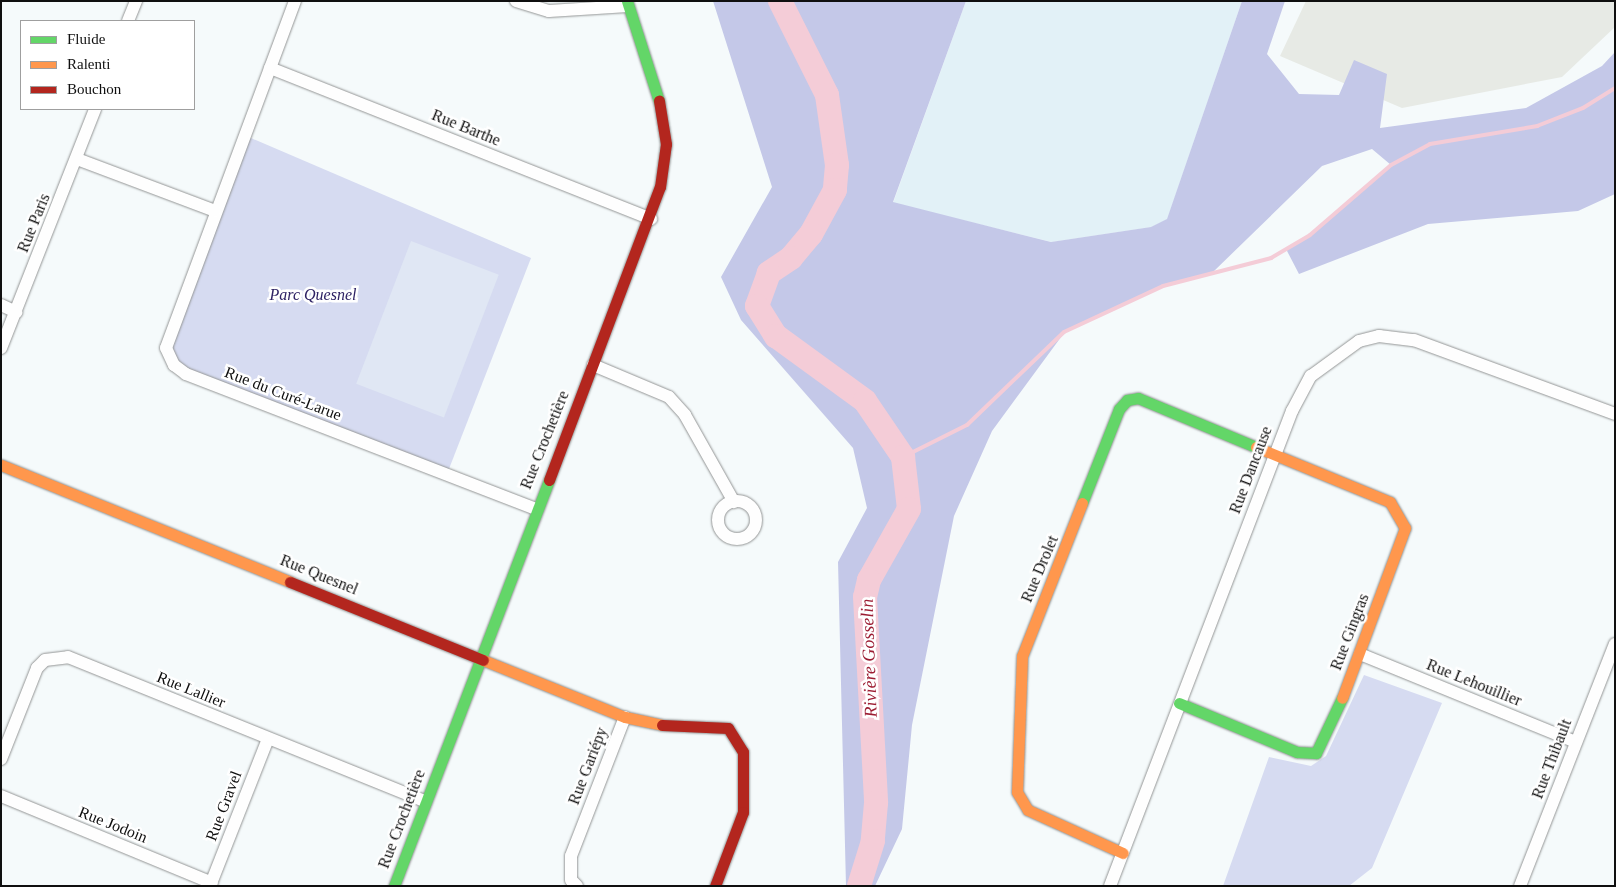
<!DOCTYPE html>
<html>
<head>
<meta charset="utf-8">
<style>
  body { margin:0 }
  #map { position:relative; width:1616px; height:887px; overflow:hidden; background:#f5fafb; font-family:Georgia,serif }
  div>[style] { position:absolute }
  [style*='--x'] { left:calc(var(--x)*1px); top:calc(var(--y)*1px); width:calc(var(--w)*1px); rotate:calc(var(--a)*1deg) }
  .industrial>* { inset:0; background:#e7eae5 }
  .farmland>* { inset:0; background:#e2f1f7 }
  .green>* { inset:0; background:#d6dbf1 }
  .forest>* { inset:0; background:#c4c8e8 }
  .pitch>* { inset:0; background:#e0e7f4; transform-origin:0 0 }
  .stream>* { height:4px; margin:-2px; padding:0 2px; transform-origin:2px; border-radius:2px; background:#f4ccd7 }
  .river>* { height:24px; margin:-12px; padding:0 12px; transform-origin:12px; border-radius:12px; background:#f4ccd7 }
  .roads { filter:drop-shadow(0 0 1px #939595) drop-shadow(0 0 1px #939595) }
  .street>* { height:12px; margin:-6px; padding:0 6px; transform-origin:6px; border-radius:6px; background:#fefefe }
  .street>.ring { margin:-6px; padding:0; box-sizing:content-box; background:none; border:12px solid #fefefe; border-radius:50% }
  .fast>* { height:11px; margin:-5.5px; padding:0 5.5px; transform-origin:5.5px; border-radius:5.5px; background:#63d668 }
  .slow>* { height:11px; margin:-5.5px; padding:0 5.5px; transform-origin:5.5px; border-radius:5.5px; background:#ff974d }
  .jam>* { height:11px; margin:-5.5px; padding:0 5.5px; transform-origin:5.5px; border-radius:5.5px; background:#b3261e }
  span { translate:-50% -50%; white-space:nowrap; text-align:center; line-height:1.15; -webkit-text-stroke:5px #fff; paint-order:stroke }
  .street-label { font-size:16px; color:#0f0f0f }
  .park-label { font-size:16px; color:#2e2264; font-style:italic }
  .water-label { font-size:18px; color:#9c1d33; font-style:italic }
  .frame { position:absolute; inset:0; border:2px solid #0f0f0f; pointer-events:none }
  .legend { position:absolute; left:20px; top:20px; width:175px; height:90px; box-sizing:border-box; background:#fff; border:1px solid #9f9f9f; margin:0; padding:6px 9px; list-style:none; font-size:15px; color:#0f0f0f }
  .legend li { display:flex; align-items:center; gap:10px; height:25px }
  .legend b { width:25px; border:1px solid #9f9f9f }
</style>
</head>
<body>
<div id="map">
  <div class="industrial">
    <i style="clip-path:polygon(1306px 1px,1615px 1px,1615px 27px,1562px 77px,1402px 108px,1280px 56px)"></i>
  </div>
  <div class="farmland">
    <i style="clip-path:polygon(966px 1px,1242px 1px,1167px 220px,1152px 227px,1052px 242px,893px 203px)"></i>
  </div>
  <div class="green">
    <i style="clip-path:polygon(244px 135px,531px 258px,447px 474px,174px 365px,167px 336px)"></i>
    <i style="clip-path:polygon(1364px 675px,1442px 703px,1372px 868px,1349px 886px,1223px 886px,1269px 757px,1311px 766px,1326px 756px)"></i>
  </div>
  <div class="forest">
    <i style="clip-path:polygon(713px 1px,966px 1px,893px 202px,1051px 242px,1151px 227px,1167px 219px,1242px 1px,1285px 1px,1267px 54px,1299px 94px,1339px 95px,1354px 60px,1387px 74px,1380px 128px,1526px 108px,1602px 66px,1615px 52px,1615px 194px,1578px 211px,1428px 224px,1299px 274px,1286px 249px,1310px 235px,1391px 165px,1372px 149px,1322px 166px,1212px 273px,1163px 286px,1064px 333px,992px 431px,954px 516px,912px 725px,902px 829px,875px 886px,846px 886px,838px 562px,867px 508px,853px 448px,741px 320px,721px 277px,772px 187px)"></i>
  </div>
  <div class="pitch">
    <i style="left:411px;top:241px;width:94px;height:153px;rotate:21deg"></i>
  </div>
  <div class="stream">
    <i style="--x:903;--y:457;--w:72;--a:-26.6"></i>
    <i style="--x:967;--y:425;--w:134;--a:-43.8"></i>
    <i style="--x:1064;--y:332;--w:109;--a:-24.9"></i>
    <i style="--x:1163;--y:286;--w:112;--a:-14.5"></i>
    <i style="--x:1271;--y:258;--w:45;--a:-30.5"></i>
    <i style="--x:1310;--y:235;--w:107;--a:-40.8"></i>
    <i style="--x:1391;--y:165;--w:44;--a:-28.3"></i>
    <i style="--x:1430;--y:144;--w:109;--a:-9.5"></i>
    <i style="--x:1537;--y:126;--w:49;--a:-21.4"></i>
    <i style="--x:1583;--y:108;--w:38;--a:-32"></i>
  </div>
  <div class="river">
    <i style="--x:780;--y:1;--w:105;--a:63.4"></i>
    <i style="--x:827;--y:95;--w:71;--a:81.9"></i>
    <i style="--x:837;--y:165;--w:25;--a:95"></i>
    <i style="--x:835;--y:190;--w:50;--a:118.6"></i>
    <i style="--x:811;--y:234;--w:31;--a:130"></i>
    <i style="--x:791;--y:258;--w:27;--a:146"></i>
    <i style="--x:769;--y:273;--w:35;--a:110"></i>
    <i style="--x:757;--y:306;--w:36;--a:58"></i>
    <i style="--x:776;--y:336;--w:110;--a:36.1"></i>
    <i style="--x:865;--y:401;--w:68;--a:55.8"></i>
    <i style="--x:903;--y:457;--w:52;--a:83.4"></i>
    <i style="--x:909;--y:509;--w:81;--a:119.4"></i>
    <i style="--x:869;--y:580;--w:17;--a:103"></i>
    <i style="--x:865;--y:597;--w:206;--a:86.9"></i>
    <i style="--x:876;--y:803;--w:38;--a:95"></i>
    <i style="--x:873;--y:841;--w:47;--a:107.3"></i>
  </div>
  <div class="roads">
    <div class="street">
      <i style="--x:295;--y:1;--w:370;--a:110.4"></i>
      <i style="--x:166;--y:348;--w:19;--a:65"></i>
      <i style="--x:174;--y:365;--w:15;--a:37"></i>
      <i style="--x:186;--y:374;--w:375;--a:21.1"></i>
      <i style="--x:516;--y:1;--w:34;--a:17"></i>
      <i style="--x:549;--y:11;--w:79;--a:-3.6"></i>
      <i style="--x:128;--y:21;--w:22;--a:-68"></i>
      <i style="--x:270;--y:68;--w:410;--a:21.6"></i>
      <i style="--x:77;--y:159;--w:147;--a:20.6"></i>
      <i style="--x:1;--y:305;--w:17;--a:25"></i>
      <i style="--x:1;--y:348;--w:257;--a:-68.5"></i>
      <i style="--x:593;--y:365;--w:82;--a:22.8"></i>
      <i style="--x:669;--y:397;--w:24;--a:48"></i>
      <i style="--x:685;--y:415;--w:100;--a:60.6"></i>
      <i class="ring" style="left:718px;top:501px;width:26px;height:26px"></i>
      <i style="--x:1360;--y:654;--w:233;--a:22.2"></i>
      <i style="--x:1;--y:759;--w:98;--a:-68.4"></i>
      <i style="--x:37;--y:668;--w:11;--a:-45"></i>
      <i style="--x:45;--y:660;--w:23;--a:-7"></i>
      <i style="--x:68;--y:657;--w:386;--a:22"></i>
      <i style="--x:1;--y:796;--w:228;--a:22.4"></i>
      <i style="--x:210;--y:886;--w:158;--a:-68.5"></i>
      <i style="--x:577;--y:886;--w:8;--a:-135"></i>
      <i style="--x:571;--y:880;--w:24;--a:-90"></i>
      <i style="--x:571;--y:856;--w:149;--a:-68.8"></i>
      <i style="--x:1110;--y:886;--w:509;--a:-69.04"></i>
      <i style="--x:1292;--y:411;--w:40;--a:-62"></i>
      <i style="--x:1311;--y:376;--w:59;--a:-36.1"></i>
      <i style="--x:1359;--y:341;--w:21;--a:-14"></i>
      <i style="--x:1379;--y:336;--w:35;--a:7"></i>
      <i style="--x:1414;--y:340;--w:214;--a:20.2"></i>
      <i style="--x:1520;--y:886;--w:260;--a:-68.6"></i>
    </div>
    <div class="fast">
      <i style="--x:627;--y:1;--w:105;--a:72.3"></i>
      <i style="--x:1082;--y:503;--w:101;--a:-68.5"></i>
      <i style="--x:1119;--y:409;--w:12;--a:-48"></i>
      <i style="--x:1127;--y:400;--w:11;--a:-10"></i>
      <i style="--x:1138;--y:398;--w:128;--a:22.6"></i>
      <i style="--x:1179;--y:703;--w:128;--a:22.6"></i>
      <i style="--x:1297;--y:752;--w:19;--a:3"></i>
      <i style="--x:1316;--y:753;--w:61;--a:-64.7"></i>
      <i style="--x:394;--y:886;--w:435;--a:-69.1"></i>
    </div>
    <div class="slow">
      <i style="--x:1256;--y:447;--w:145;--a:22.3"></i>
      <i style="--x:1390;--y:502;--w:30;--a:60"></i>
      <i style="--x:1405;--y:528;--w:181;--a:110.3"></i>
      <i style="--x:1;--y:465;--w:312;--a:22"></i>
      <i style="--x:1082;--y:503;--w:164;--a:111.4"></i>
      <i style="--x:1022;--y:656;--w:136;--a:92.1"></i>
      <i style="--x:1017;--y:792;--w:21;--a:59"></i>
      <i style="--x:1028;--y:810;--w:104;--a:24.4"></i>
      <i style="--x:483;--y:660;--w:153;--a:21.9"></i>
      <i style="--x:625;--y:717;--w:38;--a:12"></i>
    </div>
    <div class="jam">
      <i style="--x:549;--y:480;--w:313;--a:-69.3"></i>
      <i style="--x:660;--y:187;--w:43;--a:-82.1"></i>
      <i style="--x:666;--y:144;--w:44;--a:-99.2"></i>
      <i style="--x:290;--y:582;--w:208;--a:22"></i>
      <i style="--x:662;--y:725;--w:66;--a:2.6"></i>
      <i style="--x:728;--y:728;--w:28;--a:58"></i>
      <i style="--x:743;--y:752;--w:60;--a:90"></i>
      <i style="--x:743;--y:812;--w:79;--a:110.7"></i>
    </div>
  </div>
  <div class="street-label">
    <span style="left:466px;top:128px;rotate:22deg">Rue Barthe</span>
    <span style="left:34px;top:223px;rotate:-68deg">Rue Paris</span>
    <span style="left:283px;top:394px;rotate:21deg">Rue du Curé-Larue</span>
    <span style="left:545px;top:440px;rotate:-68deg">Rue Crochetière</span>
    <span style="left:1251px;top:470px;rotate:-69deg">Rue Dancause</span>
    <span style="left:1040px;top:569px;rotate:-67deg">Rue Drolet</span>
    <span style="left:319px;top:575px;rotate:22deg">Rue Quesnel</span>
    <span style="left:1350px;top:632px;rotate:-69deg">Rue Gingras</span>
    <span style="left:1474px;top:683px;rotate:22deg">Rue Lehouillier</span>
    <span style="left:191px;top:690px;rotate:22deg">Rue Lallier</span>
    <span style="left:1552px;top:759px;rotate:-69deg">Rue Thibault</span>
    <span style="left:588px;top:766px;rotate:-69deg">Rue Gariépy</span>
    <span style="left:224px;top:806px;rotate:-69deg">Rue Gravel</span>
    <span style="left:402px;top:819px;rotate:-69deg">Rue Crochetière</span>
    <span style="left:113px;top:825px;rotate:22deg">Rue Jodoin</span>
  </div>
  <div class="park-label">
    <span style="left:313px;top:295px">Parc Quesnel</span>
  </div>
  <div class="water-label">
    <span style="left:869px;top:658px;rotate:-92deg">Rivière Gosselin</span>
  </div>
  <div class="frame"></div>
  <ul class="legend">
  <li><b style="height:6px;background:#63d668"></b>Fluide</li>
  <li><b style="height:6px;background:#ff974d"></b>Ralenti</li>
  <li><b style="height:6px;background:#b3261e"></b>Bouchon</li>
  </ul>
</div>
</body>
</html>
